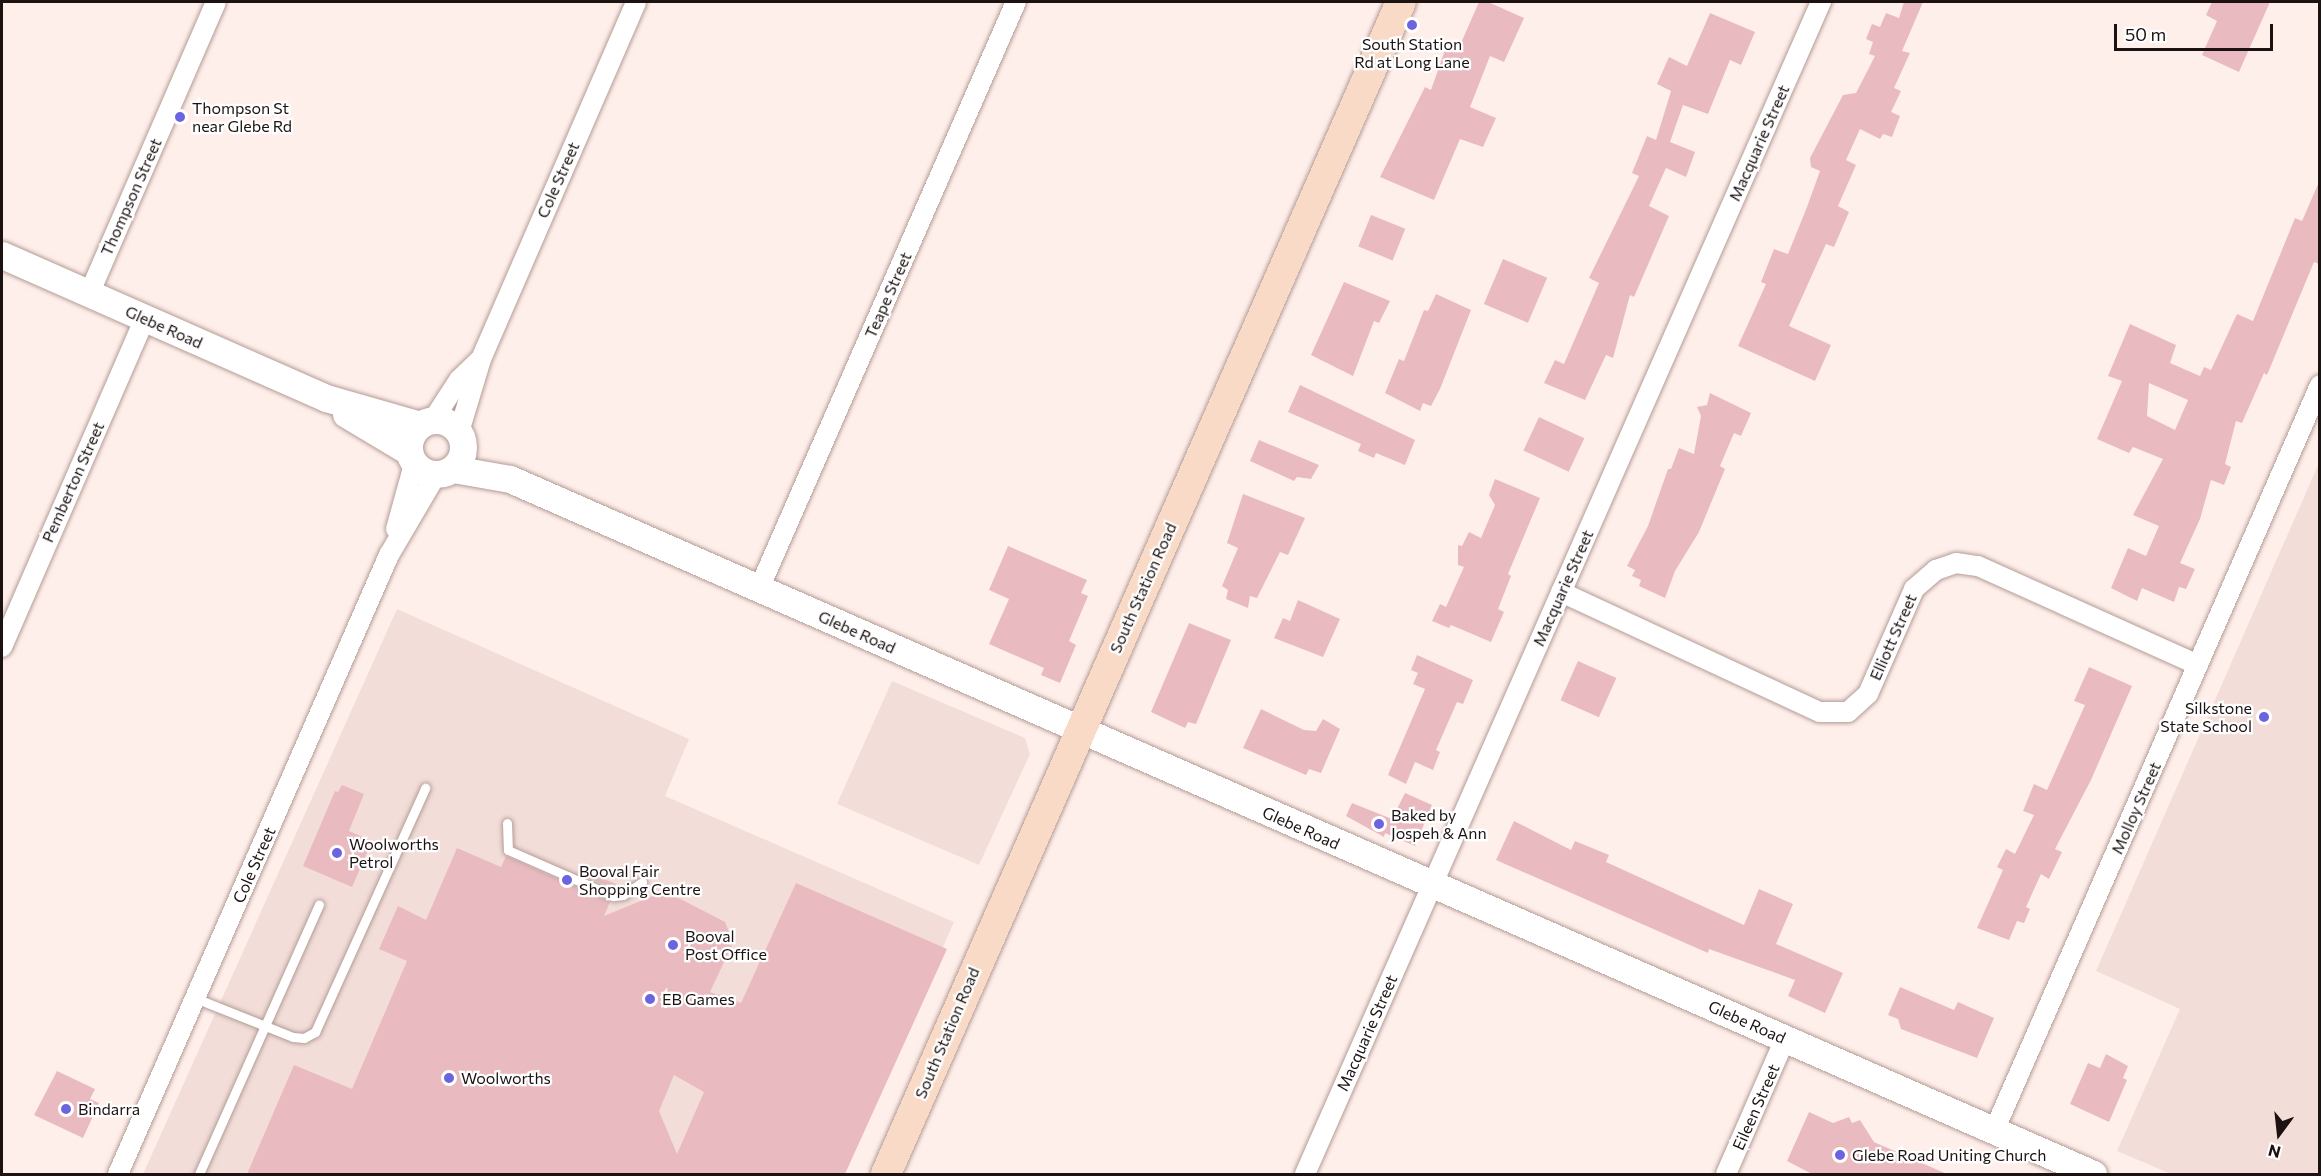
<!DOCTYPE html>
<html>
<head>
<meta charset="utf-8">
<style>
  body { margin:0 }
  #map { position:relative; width:2321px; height:1176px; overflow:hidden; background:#ffefeb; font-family:Commissioner,sans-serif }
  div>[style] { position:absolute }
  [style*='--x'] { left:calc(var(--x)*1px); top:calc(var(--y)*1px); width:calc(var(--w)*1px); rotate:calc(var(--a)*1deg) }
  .built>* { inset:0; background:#f2ddd9 }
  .building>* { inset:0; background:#e9bbc1; transform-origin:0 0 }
  .roads { filter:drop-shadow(0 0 2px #b49c96) drop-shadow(0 0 2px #b49c96) }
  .lane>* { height:9px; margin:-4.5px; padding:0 4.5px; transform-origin:4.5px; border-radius:4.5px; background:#fff }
  .street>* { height:20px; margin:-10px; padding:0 10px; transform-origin:10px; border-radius:10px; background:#fff }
  .secondary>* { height:27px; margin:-13.5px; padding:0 13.5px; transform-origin:13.5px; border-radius:13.5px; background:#fff }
  .secondary>.ring { margin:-13.5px; padding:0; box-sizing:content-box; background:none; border:27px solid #fff; border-radius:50% }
  .primary>* { height:30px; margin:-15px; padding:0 15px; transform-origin:15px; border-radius:15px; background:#f9dac6 }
  .dots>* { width:16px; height:16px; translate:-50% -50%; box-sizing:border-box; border:3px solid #fff; border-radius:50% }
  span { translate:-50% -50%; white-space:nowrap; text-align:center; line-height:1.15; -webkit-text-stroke:4.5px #fff; paint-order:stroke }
  .poi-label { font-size:16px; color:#1b1211 }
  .left { translate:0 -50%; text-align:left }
  .right { translate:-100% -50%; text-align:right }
  .street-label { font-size:16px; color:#1b1211 }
  .frame { position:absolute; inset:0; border:3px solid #1b1211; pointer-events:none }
  .north { position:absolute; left:2249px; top:1104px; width:60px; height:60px; -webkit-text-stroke:4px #fff; paint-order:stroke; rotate:195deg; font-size:16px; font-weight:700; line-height:24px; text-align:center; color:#1b1211 }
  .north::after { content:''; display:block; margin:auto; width:21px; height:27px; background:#1b1211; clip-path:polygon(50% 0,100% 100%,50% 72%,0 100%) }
  .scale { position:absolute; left:2114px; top:24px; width:159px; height:27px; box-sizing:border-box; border:3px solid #1b1211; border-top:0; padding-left:8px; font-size:18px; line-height:21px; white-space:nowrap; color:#1b1211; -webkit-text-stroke:4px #fff; paint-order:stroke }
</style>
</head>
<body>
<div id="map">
  <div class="built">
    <i style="clip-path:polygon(2319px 463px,2319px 1174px,2171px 1174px,2117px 1151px,2180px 1009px,2096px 971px)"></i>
    <i style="clip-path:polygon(397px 609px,689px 739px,665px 796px,954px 922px,844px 1174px,143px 1174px)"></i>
    <i style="clip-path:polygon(892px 681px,1025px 738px,1030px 754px,979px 865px,837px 804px)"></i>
  </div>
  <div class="building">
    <i style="clip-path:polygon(1479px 2px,1488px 2px,1524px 18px,1504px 62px,1490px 56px,1470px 107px,1496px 118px,1483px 147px,1460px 139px,1434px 200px,1380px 177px,1425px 87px,1431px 90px,1446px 47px,1457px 52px)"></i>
    <i style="clip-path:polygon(1904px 2px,1923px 2px,1902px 51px,1910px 53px,1894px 88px,1901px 91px,1891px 112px,1900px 116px,1892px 137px,1883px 134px,1880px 139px,1860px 129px,1846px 160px,1856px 165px,1838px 206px,1849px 212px,1834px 247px,1826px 244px,1789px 326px,1831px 345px,1815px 381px,1738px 346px,1766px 284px,1761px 282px,1774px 249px,1788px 254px,1807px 207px,1820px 171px,1811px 167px,1810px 158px,1843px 95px,1856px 93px,1875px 56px,1869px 54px,1873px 42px,1866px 39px,1872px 24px,1880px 27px,1886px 13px,1899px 18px)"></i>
    <i style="clip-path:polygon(2212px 2px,2270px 2px,2239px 72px,2202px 55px,2217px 21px,2206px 15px)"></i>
    <i style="clip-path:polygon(1710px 13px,1755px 32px,1741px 65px,1730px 60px,1708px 114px,1683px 105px,1670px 142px,1695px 152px,1686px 177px,1666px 168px,1649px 206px,1669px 216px,1634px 297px,1630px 295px,1613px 358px,1606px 355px,1585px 400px,1544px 383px,1555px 360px,1564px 364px,1599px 283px,1589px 278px,1639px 176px,1632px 173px,1647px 136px,1656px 140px,1671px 91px,1657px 84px,1669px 57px,1687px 66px)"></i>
    <i style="clip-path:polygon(evenodd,2319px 182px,2319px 264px,2314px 262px,2267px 375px,2264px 373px,2242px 423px,2236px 421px,2225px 464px,2231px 467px,2224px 485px,2211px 480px,2200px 519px,2180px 563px,2195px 569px,2186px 589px,2179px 587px,2174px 602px,2142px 588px,2137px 601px,2111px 588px,2128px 548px,2146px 556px,2159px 526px,2133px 515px,2163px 459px,2133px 447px,2129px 453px,2097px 439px,2122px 381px,2108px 376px,2130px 324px,2176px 345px,2170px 363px,2200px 376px,2204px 367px,2211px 370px,2237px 314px,2253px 321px,2295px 218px,2302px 221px,2319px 182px,2149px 383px,2188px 400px,2175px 430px,2147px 416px,2149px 383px)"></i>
    <i style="left:1371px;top:215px;width:37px;height:34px;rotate:22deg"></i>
    <i style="left:1503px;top:259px;width:48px;height:49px;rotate:23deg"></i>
    <i style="clip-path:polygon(1344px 282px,1390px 301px,1379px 323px,1374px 321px,1353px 376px,1311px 355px)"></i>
    <i style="clip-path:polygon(1436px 294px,1471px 310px,1440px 389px,1431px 406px,1423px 403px,1420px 411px,1385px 393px,1399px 359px,1404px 361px,1424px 310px,1428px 311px)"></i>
    <i style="clip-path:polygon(1300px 385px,1415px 440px,1405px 465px,1376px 453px,1374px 458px,1358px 451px,1361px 444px,1288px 412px)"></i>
    <i style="clip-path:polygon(1710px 393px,1751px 413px,1741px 436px,1734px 433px,1720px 466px,1725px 469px,1699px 532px,1675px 571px,1665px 598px,1639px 586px,1641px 580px,1632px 576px,1635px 570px,1627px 566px,1648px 526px,1668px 469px,1671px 469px,1679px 448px,1694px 454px,1701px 416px,1697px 407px,1707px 405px)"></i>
    <i style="left:1539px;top:417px;width:50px;height:37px;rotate:25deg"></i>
    <i style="clip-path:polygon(1259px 440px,1319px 465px,1311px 479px,1297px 477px,1294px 481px,1250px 461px)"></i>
    <i style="clip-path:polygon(1495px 479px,1540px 498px,1508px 574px,1511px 576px,1498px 609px,1504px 612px,1491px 642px,1451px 625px,1449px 628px,1432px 621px,1440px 604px,1446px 607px,1464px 567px,1458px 565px,1458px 545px,1462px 546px,1469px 532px,1481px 538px,1495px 505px,1489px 495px)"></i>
    <i style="clip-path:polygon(1243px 494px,1305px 518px,1288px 555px,1280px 552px,1257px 598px,1250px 596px,1248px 608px,1226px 599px,1228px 590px,1222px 586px,1238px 548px,1227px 543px)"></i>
    <i style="clip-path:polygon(1008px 546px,1087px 580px,1081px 593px,1088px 596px,1069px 641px,1076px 645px,1060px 683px,1041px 675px,1044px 668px,989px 644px,1009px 599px,989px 590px)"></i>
    <i style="clip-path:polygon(1298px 600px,1340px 619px,1323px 657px,1274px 638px,1283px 618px,1290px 621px)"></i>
    <i style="clip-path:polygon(1189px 623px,1231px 640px,1196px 724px,1188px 722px,1185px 728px,1151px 712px)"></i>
    <i style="clip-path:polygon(1417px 655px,1473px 680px,1463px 704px,1457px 702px,1436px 750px,1440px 752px,1433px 770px,1415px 762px,1406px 784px,1388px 775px,1425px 689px,1413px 684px,1418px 673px,1411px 670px)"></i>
    <i style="left:1578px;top:661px;width:42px;height:43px;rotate:24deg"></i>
    <i style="clip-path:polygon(2089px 667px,2132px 686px,2091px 780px,2055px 849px,2062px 852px,2049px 879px,2041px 874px,2026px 907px,2030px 909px,2024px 923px,2017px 921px,2009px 940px,1977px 928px,2003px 870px,1997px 867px,2006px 849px,2015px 854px,2034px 815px,2023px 811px,2034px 784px,2047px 790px,2085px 705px,2074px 701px)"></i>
    <i style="clip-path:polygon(1261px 709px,1304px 730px,1316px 731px,1323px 719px,1340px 729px,1321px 773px,1309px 769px,1306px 775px,1243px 748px)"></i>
    <i style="clip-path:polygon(342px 785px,364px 794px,349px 831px,372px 841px,352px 887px,303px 866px,335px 791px,338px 792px)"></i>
    <i style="clip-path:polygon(1405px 793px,1432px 805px,1415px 846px,1385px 833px,1384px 837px,1346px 816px,1352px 803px,1392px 819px)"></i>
    <i style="clip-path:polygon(1514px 821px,1571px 850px,1575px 841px,1609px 855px,1606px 862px,1744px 925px,1759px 889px,1793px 904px,1776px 944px,1843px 973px,1825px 1013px,1788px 996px,1795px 980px,1709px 949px,1708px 953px,1496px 860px)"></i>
    <i style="clip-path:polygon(evenodd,457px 848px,501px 867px,506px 856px,610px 902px,604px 916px,665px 891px,725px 922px,733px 943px,710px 992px,741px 1003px,796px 883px,947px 949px,845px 1174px,247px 1174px,294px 1065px,352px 1089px,407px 961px,379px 949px,398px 906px,426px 920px,457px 848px,674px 1075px,704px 1092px,677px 1154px,659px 1111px,674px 1075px)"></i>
    <i style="clip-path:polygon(581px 869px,618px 885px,616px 889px,579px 874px)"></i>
    <i style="clip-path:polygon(1900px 987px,1954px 1010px,1958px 1002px,1994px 1018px,1977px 1058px,1901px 1029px,1898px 1019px,1888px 1015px)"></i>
    <i style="clip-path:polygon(2106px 1054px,2128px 1066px,2123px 1078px,2127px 1080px,2109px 1122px,2070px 1104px,2088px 1063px,2100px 1068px)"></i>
    <i style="clip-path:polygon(57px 1071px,95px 1089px,90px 1099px,99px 1103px,83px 1138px,34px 1115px)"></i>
    <i style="clip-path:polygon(1809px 1112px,1833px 1123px,1849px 1117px,1852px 1123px,1860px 1120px,1874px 1142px,1947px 1174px,1812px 1174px,1787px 1161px)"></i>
  </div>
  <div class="roads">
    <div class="lane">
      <i style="--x:507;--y:823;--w:27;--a:88"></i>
      <i style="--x:508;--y:850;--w:115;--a:23.7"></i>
      <i style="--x:613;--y:896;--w:10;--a:-6"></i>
      <i style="--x:623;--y:895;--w:23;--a:-34"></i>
      <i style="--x:195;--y:998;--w:105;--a:21.7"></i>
      <i style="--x:293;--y:1037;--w:11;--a:5"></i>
      <i style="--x:304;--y:1038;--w:13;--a:-29"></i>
      <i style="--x:315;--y:1032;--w:268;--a:-65.7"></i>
      <i style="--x:199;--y:1174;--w:295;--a:-66"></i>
    </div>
    <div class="street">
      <i style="--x:89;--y:294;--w:318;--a:-66.5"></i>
      <i style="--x:433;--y:420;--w:48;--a:-57"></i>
      <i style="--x:459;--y:380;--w:28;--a:-44"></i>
      <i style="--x:459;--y:432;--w:76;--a:-73.2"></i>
      <i style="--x:481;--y:359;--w:389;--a:-66.5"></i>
      <i style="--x:396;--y:529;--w:67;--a:-74.5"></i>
      <i style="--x:759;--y:589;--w:641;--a:-66.36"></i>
      <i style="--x:1561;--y:592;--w:285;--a:24.9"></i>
      <i style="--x:1820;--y:712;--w:28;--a:0"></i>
      <i style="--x:1848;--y:712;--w:27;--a:-42"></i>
      <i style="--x:1868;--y:694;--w:115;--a:-66.3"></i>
      <i style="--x:1914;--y:589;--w:29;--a:-41"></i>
      <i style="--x:1936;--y:570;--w:21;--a:-19"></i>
      <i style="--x:1956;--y:563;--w:22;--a:8"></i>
      <i style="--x:1978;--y:566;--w:241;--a:24.2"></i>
      <i style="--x:2;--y:647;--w:359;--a:-66.5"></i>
      <i style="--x:1994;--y:1131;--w:814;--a:-66.39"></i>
      <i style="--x:118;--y:1174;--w:676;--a:-66.36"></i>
      <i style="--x:389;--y:555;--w:93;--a:-59.6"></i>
      <i style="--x:1305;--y:1174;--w:1281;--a:-66.24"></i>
      <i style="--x:1726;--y:1174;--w:147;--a:-66.4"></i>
    </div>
    <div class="secondary">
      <i style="--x:2;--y:255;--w:354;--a:23.8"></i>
      <i style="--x:326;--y:398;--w:98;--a:16"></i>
      <i style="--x:346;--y:414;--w:72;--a:30.8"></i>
      <i class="ring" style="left:409px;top:420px;width:27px;height:27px"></i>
      <i style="--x:453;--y:469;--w:58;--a:10"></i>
      <i style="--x:510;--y:479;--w:1729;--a:23.7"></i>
    </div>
    <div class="primary">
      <i style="--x:886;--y:1174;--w:1280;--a:-66.28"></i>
    </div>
  </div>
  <div class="dots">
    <i style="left:1412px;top:25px;background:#6c64de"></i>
    <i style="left:180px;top:117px;background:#6c64de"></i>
    <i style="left:2264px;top:717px;background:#6c64de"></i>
    <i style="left:1379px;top:824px;background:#6c64de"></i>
    <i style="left:337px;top:853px;background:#6c64de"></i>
    <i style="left:567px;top:880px;background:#6c64de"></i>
    <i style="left:673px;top:945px;background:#6c64de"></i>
    <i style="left:650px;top:999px;background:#6c64de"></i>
    <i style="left:449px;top:1078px;background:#6c64de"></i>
    <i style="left:66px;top:1109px;background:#6c64de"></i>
    <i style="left:1840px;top:1155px;background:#6c64de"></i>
  </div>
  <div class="poi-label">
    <span style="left:1412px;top:53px">South Station<br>Rd at Long Lane</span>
    <span class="left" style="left:192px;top:117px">Thompson St<br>near Glebe Rd</span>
    <span class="right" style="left:2252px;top:717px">Silkstone<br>State School</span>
    <span class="left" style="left:1391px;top:824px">Baked by<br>Jospeh &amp; Ann</span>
    <span class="left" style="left:349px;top:853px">Woolworths<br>Petrol</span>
    <span class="left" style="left:579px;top:880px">Booval Fair<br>Shopping Centre</span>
    <span class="left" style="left:685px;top:945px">Booval<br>Post Office</span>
    <span class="left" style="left:662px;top:999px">EB Games</span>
    <span class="left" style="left:461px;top:1078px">Woolworths</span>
    <span class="left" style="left:78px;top:1109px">Bindarra</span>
    <span class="left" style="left:1852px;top:1155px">Glebe Road Uniting Church</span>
  </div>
  <div class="street-label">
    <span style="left:1759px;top:143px;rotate:-66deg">Macquarie Street</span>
    <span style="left:558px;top:180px;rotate:-66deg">Cole Street</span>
    <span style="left:131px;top:197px;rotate:-66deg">Thompson Street</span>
    <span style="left:888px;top:295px;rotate:-66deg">Teape Street</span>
    <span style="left:164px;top:327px;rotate:24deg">Glebe Road</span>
    <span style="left:73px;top:482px;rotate:-66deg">Pemberton Street</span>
    <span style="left:1143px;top:588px;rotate:-66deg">South Station Road</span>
    <span style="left:1563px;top:588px;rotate:-66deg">Macquarie Street</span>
    <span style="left:857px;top:632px;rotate:24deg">Glebe Road</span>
    <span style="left:1893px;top:637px;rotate:-66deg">Elliott Street</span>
    <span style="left:2136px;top:808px;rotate:-66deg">Molloy Street</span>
    <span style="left:1301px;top:828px;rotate:24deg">Glebe Road</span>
    <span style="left:254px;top:865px;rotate:-66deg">Cole Street</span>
    <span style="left:1747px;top:1022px;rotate:24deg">Glebe Road</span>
    <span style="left:947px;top:1033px;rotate:-67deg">South Station Road</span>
    <span style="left:1367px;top:1033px;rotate:-66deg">Macquarie Street</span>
    <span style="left:1756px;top:1107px;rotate:-66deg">Eileen Street</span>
  </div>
  <div class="frame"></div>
  <div class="north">N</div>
  <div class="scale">50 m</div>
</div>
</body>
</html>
